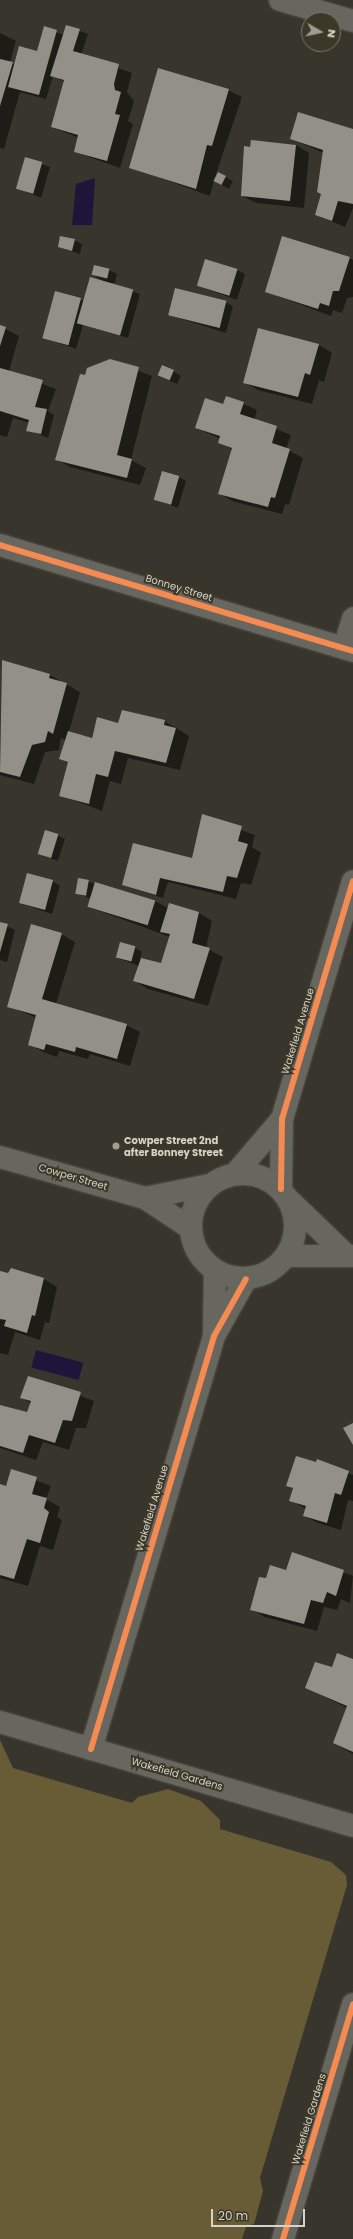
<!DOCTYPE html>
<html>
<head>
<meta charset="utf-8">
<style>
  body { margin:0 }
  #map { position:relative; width:353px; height:2239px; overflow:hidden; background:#38352c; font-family:Poppins,sans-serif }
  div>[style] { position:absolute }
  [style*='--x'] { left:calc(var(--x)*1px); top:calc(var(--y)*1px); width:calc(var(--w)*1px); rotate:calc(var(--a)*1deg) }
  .green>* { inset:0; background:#675c36 }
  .water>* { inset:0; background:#1f153b; transform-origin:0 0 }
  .shadow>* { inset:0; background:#0007 }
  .building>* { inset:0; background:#939088; transform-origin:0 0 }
  .roads { filter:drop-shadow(0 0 1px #535049) drop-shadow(0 0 1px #535049) }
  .minor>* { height:22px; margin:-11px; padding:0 11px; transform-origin:11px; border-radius:11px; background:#67665f }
  .tertiary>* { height:22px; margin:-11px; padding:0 11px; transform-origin:11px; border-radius:11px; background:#67665f }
  .tertiary>.ring { margin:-11px; padding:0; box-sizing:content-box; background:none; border:22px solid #67665f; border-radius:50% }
  .cycleway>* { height:6px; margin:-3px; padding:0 3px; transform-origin:3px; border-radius:3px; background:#f68b52 }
  .dots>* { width:11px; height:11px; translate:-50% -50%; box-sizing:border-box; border:2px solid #3c3828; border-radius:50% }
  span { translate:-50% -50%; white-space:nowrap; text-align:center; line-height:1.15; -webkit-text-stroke:4px #3c3828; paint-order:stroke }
  .street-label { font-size:10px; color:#d6d3ca }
  .poi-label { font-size:10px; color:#d6d3ca; font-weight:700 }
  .left { translate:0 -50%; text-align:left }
  .north { position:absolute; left:301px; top:12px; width:40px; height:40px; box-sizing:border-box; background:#3c3828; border:1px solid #7a7669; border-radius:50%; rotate:99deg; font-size:11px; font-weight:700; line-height:16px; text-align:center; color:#d6d3ca }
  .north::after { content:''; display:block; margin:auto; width:14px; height:18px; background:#9f9c93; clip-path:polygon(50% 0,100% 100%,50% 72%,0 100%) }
  .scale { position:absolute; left:211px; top:2209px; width:94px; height:18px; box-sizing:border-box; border:2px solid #d6d3ca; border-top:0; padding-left:5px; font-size:12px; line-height:14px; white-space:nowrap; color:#d6d3ca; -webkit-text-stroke:3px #3c3828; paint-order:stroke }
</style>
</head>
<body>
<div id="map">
  <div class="green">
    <i style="clip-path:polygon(0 1740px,13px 1768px,132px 1803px,138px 1797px,168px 1789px,201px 1801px,220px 1820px,220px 1829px,331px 1862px,346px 1875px,347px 1885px,260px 2178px,263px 2191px,254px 2224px,246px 2227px,242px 2239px,0 2239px)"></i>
  </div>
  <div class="water">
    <i style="clip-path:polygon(95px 178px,92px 225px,72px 225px,76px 184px)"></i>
    <i style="left:36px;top:1350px;width:49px;height:18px;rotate:15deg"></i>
  </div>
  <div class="shadow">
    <i style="clip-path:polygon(67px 26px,88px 34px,81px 55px,132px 73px,127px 92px,134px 101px,128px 121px,133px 124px,120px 168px,75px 152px,79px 138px,52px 127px,65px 82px,53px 76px,46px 99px,20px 92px,4px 149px,0 148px,0 33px,16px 41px,10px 62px,15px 65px,37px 53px,44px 28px,64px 35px)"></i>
    <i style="clip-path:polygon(228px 90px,242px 97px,214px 180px,218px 173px,233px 181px,229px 189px,214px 181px,210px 196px,130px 167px)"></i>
    <i style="clip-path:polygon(353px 130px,353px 208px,345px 227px,316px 215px,322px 194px,324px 153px,291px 139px)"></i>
    <i style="clip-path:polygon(296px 145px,309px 153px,304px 208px,256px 203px,242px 196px)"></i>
    <i style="clip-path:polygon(25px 158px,50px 167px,41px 198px,17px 188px)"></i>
    <i style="clip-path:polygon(74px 240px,82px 244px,80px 254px,59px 247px)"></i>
    <i style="clip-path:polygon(349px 258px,353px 260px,353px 297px,347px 298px,342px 313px,333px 310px,331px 316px,267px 292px)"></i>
    <i style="clip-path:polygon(109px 270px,117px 274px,115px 283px,110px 283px,140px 294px,128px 338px,83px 325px,76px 349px,44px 338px,56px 292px,84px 301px,103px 281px,93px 275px)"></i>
    <i style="clip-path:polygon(237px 270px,245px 274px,237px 300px,198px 286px)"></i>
    <i style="clip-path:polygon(225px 302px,233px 306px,226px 333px,169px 315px)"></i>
    <i style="clip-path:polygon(0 326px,19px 336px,9px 371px,56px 389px,48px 411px,54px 415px,48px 438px,28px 430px,30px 423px,13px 418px,7px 437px,0 435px)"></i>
    <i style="clip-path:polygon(259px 329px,319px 345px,332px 353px,324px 382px,319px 380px,312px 404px,258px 390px,244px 382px)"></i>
    <i style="clip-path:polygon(110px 360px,152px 376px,131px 460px,146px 468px,140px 485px,70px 467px,56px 459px,86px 376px)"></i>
    <i style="clip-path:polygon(173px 371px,181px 376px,177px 384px,166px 379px)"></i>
    <i style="clip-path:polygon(227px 397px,257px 410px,254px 420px,291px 435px,286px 449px,303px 458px,289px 505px,285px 504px,282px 514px,232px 501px,219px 493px,233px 450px,219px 442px,221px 439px,196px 428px,224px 405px)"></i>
    <i style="clip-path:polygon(179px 477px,186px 481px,178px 508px,155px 499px)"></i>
    <i style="clip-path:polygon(2px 661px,50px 675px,80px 692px,69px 732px,91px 739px,97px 718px,119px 724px,123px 711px,164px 721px,178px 729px,189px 736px,180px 770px,128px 758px,121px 784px,110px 781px,102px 811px,60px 795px,69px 763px,60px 759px,66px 740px,61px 738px,59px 750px,45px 752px,34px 784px,0 775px)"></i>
    <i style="clip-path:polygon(202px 816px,255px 835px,252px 847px,261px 853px,251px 885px,241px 883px,236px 899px,168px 882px,163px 898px,123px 885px,192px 860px)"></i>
    <i style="clip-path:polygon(57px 835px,65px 839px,58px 861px,39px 854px)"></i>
    <i style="clip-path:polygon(79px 879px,155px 901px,168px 908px,199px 913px,212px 921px,206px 948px,223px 957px,208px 1006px,148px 989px,135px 981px,139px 966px,117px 958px,134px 947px,142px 952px,140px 958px,162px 965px,170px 937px,89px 907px,91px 899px,75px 892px)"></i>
    <i style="clip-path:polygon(52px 881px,60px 886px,52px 914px,19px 903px)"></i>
    <i style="clip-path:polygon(0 923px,15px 930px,7px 962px,0 960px)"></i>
    <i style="clip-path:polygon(61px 934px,75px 942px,56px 1004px,126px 1025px,140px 1032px,130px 1066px,90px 1054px,88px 1059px,59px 1051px,57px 1057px,43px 1052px,29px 1044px,37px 1018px,8px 1006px)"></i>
    <i style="clip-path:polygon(0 1272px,44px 1279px,57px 1287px,49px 1323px,45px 1322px,40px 1340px,15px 1332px,8px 1355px,0 1353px)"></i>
    <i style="clip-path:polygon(29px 1377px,94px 1401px,86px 1428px,76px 1428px,69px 1450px,43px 1442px,36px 1460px,0 1448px,0 1406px,27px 1414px,31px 1403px,22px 1398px)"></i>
    <i style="clip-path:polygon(317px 1461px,353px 1475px,353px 1501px,348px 1500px,341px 1530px,318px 1523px,304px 1516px,306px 1509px,290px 1500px,293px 1489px,288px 1486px)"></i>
    <i style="clip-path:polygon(11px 1471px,51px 1486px,46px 1499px,60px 1507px,57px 1517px,62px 1520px,53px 1550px,40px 1546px,28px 1586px,0 1578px,0 1485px,7px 1487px)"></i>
    <i style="clip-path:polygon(293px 1554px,353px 1576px,350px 1603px,341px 1599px,337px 1610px,324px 1607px,317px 1631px,265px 1617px,251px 1609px,267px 1579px,287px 1571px)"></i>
    <i style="clip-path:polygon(353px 1660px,353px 1754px,334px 1743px,347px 1708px,306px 1687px,332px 1668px)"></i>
  </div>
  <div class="building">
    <i style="clip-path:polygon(66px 25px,80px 29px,73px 51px,119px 64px,114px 84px,115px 90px,121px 92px,115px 114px,120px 115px,107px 161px,74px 152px,78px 135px,51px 127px,64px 80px,50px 76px)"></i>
    <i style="clip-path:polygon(44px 26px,57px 30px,39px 95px,8px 87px,19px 46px,37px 51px)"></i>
    <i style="clip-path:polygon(0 59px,13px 62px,0 106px)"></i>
    <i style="clip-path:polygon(158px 68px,229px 89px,212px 146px,207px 145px,196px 189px,129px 168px)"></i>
    <i style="clip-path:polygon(298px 112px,353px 129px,353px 204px,338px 201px,332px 221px,315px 215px,321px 194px,317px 192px,323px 150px,290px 139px)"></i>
    <i style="clip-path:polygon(251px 140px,296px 145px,290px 201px,241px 196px,244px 146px,250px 147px)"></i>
    <i style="left:25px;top:157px;width:18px;height:33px;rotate:16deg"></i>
    <i style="left:218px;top:172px;width:9px;height:10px;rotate:27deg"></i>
    <i style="clip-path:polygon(60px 236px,75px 239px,72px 251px,58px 247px)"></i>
    <i style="clip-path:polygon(282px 236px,350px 257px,339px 291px,333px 291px,329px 306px,320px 303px,318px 309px,265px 292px)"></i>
    <i style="left:205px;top:259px;width:34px;height:28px;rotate:17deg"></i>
    <i style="left:94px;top:265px;width:16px;height:10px;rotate:14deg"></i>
    <i style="left:90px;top:277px;width:45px;height:48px;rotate:16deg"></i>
    <i style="left:175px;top:288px;width:53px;height:28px;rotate:14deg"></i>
    <i style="left:55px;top:291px;width:27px;height:49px;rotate:15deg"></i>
    <i style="clip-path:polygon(0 325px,6px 327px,0 346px)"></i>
    <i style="clip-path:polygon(258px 328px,319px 344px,310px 375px,305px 373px,298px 397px,243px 383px)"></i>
    <i style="clip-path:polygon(110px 359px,139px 367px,117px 455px,132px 459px,127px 478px,55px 460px,80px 374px,85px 375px,87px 368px)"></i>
    <i style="left:162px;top:365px;width:13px;height:11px;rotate:23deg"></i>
    <i style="clip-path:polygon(0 368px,43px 380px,35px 407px,47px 409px,41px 434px,26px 431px,29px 420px,0 411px)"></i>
    <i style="clip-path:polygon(226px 396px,244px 402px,240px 414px,277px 426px,272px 443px,290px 449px,275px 498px,271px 497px,268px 507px,218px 494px,232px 448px,218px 443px,220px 436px,195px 428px,205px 398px,223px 404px)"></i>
    <i style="left:162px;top:471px;width:18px;height:30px;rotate:16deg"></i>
    <i style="clip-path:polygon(2px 660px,50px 674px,49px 678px,67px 683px,53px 734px,48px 731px,45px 742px,32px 745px,20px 777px,0 772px)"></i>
    <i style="clip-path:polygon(122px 710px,165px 720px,164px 725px,176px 728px,166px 763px,115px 751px,108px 777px,96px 774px,89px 804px,59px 796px,68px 762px,59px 759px,68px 731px,92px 738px,97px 717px,118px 723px)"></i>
    <i style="clip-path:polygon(202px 814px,242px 826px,238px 841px,248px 844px,237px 878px,227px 876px,223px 892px,160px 878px,156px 895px,122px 885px,133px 843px,192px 858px)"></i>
    <i style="left:45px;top:830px;width:14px;height:25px;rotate:17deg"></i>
    <i style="left:27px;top:873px;width:27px;height:31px;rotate:15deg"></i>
    <i style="left:78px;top:878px;width:11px;height:16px;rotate:10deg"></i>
    <i style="left:95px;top:882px;width:63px;height:26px;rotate:17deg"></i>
    <i style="clip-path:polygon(169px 903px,199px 912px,192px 943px,210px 948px,194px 999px,133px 981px,141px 958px,161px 963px,170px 934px,160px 932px)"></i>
    <i style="clip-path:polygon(0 922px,8px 924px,0 952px)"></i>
    <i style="clip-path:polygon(31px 924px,62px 933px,42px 999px,127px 1024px,117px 1059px,76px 1047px,75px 1052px,46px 1044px,44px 1050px,28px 1045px,36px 1015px,7px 1007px)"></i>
    <i style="left:120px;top:942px;width:16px;height:16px;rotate:15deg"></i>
    <i style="clip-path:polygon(11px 1268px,44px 1278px,35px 1316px,32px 1315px,27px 1333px,4px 1326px,6px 1320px,0 1319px,0 1271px,8px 1273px)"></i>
    <i style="clip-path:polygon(28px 1376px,81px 1392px,72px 1421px,63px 1420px,55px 1443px,29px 1435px,23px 1453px,0 1446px,0 1405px,27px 1412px,31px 1401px,20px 1398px)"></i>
    <i style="clip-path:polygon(353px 1423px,353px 1445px,343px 1428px)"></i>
    <i style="clip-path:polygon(296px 1456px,316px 1462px,317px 1459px,349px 1471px,341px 1495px,335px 1493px,327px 1523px,303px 1516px,306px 1506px,289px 1501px,293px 1488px,286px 1486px)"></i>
    <i style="clip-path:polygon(11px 1469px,37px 1477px,32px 1494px,47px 1498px,44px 1508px,49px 1512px,40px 1543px,27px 1539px,14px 1579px,0 1575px,0 1484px,6px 1486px)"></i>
    <i style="clip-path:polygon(292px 1552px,344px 1570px,336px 1596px,327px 1592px,323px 1603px,311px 1600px,304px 1624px,250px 1610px,259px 1577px,266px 1578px,270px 1565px,286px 1570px)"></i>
    <i style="clip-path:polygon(337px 1653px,353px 1659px,353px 1752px,333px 1743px,347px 1706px,305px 1688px,315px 1662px,332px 1667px)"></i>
  </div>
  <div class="roads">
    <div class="minor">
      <i style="--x:280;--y:0;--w:76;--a:16"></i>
      <i style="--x:0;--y:545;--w:369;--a:16.7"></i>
      <i style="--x:344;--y:648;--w:31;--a:-73"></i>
      <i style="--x:235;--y:1174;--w:72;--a:-49.5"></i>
      <i style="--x:281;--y:1189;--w:70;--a:-89.2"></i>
      <i style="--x:282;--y:1119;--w:248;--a:-73.4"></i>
      <i style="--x:214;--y:1333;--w:63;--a:-89.1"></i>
      <i style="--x:0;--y:1722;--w:368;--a:16.4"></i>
      <i style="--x:91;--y:1749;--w:431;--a:-73.4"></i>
      <i style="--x:214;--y:1336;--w:65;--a:-60.7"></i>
      <i style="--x:283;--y:2239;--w:245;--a:-73.4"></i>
    </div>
    <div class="tertiary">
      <i style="--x:0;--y:1157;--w:151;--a:15.8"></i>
      <i style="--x:145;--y:1198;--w:54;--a:33.7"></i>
      <i class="ring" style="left:191px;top:1174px;width:82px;height:82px"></i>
      <i style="--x:145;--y:1198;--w:66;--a:-11.3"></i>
      <i style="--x:289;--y:1200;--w:76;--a:43.9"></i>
      <i style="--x:286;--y:1256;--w:67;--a:0"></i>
    </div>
  </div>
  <div class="cycleway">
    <i style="--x:0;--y:545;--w:369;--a:16.7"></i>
    <i style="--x:281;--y:1189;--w:70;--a:-89.2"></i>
    <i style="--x:282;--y:1119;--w:248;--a:-73.4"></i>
    <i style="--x:91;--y:1749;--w:431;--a:-73.4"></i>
    <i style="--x:214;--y:1336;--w:65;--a:-60.7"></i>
    <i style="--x:283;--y:2239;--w:245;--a:-73.4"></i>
  </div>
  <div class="dots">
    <i style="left:116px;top:1146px;background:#9f9c93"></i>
  </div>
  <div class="street-label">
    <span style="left:179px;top:588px;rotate:17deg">Bonney Street</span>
    <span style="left:298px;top:1031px;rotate:-73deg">Wakefield Avenue</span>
    <span style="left:73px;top:1177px;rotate:16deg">Cowper Street</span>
    <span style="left:152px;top:1508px;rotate:-73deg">Wakefield Avenue</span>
    <span style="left:177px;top:1774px;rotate:16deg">Wakefield Gardens</span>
    <span style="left:309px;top:2119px;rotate:-73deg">Wakefield Gardens</span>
  </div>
  <div class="poi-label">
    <span class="left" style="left:124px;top:1146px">Cowper Street 2nd<br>after Bonney Street</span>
  </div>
  <div class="north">N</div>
  <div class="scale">20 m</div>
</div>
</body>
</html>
